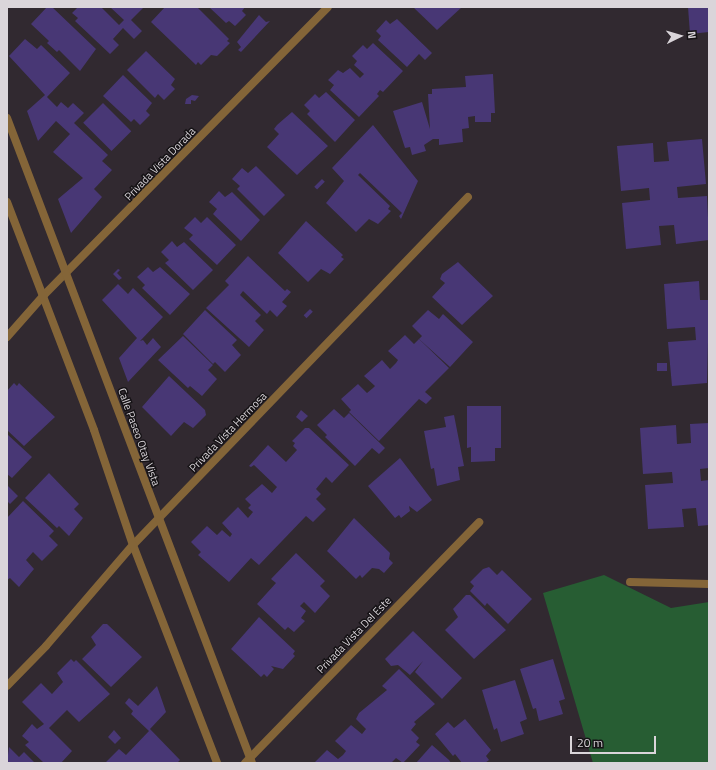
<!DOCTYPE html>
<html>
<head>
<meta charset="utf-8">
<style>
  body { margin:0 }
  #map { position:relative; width:716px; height:770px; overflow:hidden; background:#312930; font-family:"Titillium Web",sans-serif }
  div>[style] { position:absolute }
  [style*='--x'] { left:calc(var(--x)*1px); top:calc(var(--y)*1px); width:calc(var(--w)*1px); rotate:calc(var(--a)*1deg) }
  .green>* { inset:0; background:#275d33 }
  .building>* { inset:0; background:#483775; transform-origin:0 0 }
  .service>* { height:8px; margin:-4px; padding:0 4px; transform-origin:4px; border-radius:4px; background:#846538 }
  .minor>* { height:8px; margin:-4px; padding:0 4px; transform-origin:4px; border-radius:4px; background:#846538 }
  .tertiary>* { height:8px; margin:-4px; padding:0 4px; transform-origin:4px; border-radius:4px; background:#846538 }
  span { translate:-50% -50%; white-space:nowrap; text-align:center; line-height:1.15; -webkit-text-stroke:3px #161316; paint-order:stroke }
  .street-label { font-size:11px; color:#dad5da }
  .frame { position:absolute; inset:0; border:8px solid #dad5da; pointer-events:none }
  .north { position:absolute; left:660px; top:16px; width:40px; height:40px; -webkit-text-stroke:3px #161316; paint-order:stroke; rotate:85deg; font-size:11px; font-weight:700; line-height:16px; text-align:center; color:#dad5da }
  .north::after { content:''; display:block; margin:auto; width:14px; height:18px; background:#dad5da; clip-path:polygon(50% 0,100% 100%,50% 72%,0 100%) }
  .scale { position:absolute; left:570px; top:736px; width:86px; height:18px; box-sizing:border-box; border:2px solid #dad5da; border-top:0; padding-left:5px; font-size:12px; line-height:14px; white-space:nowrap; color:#dad5da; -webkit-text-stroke:3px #161316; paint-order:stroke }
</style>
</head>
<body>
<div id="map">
  <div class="green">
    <i style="clip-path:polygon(604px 575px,671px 608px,709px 602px,709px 763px,593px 763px,543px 593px)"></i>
  </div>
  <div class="building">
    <i style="clip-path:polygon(47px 7px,52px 7px,96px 49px,80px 71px,59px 50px,57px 52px,47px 43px,49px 41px,31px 24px)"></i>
    <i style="clip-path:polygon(78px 7px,101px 7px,119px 25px,124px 20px,110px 7px,144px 7px,131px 20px,142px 31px,134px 39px,123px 28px,113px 39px,119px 45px,110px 54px,75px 21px,78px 18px,72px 13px)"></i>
    <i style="clip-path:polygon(165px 7px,197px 7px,229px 39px,227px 41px,230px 43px,217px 56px,211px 55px,201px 65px,198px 62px,196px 65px,151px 22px)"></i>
    <i style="clip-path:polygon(209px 7px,245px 7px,242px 11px,246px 15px,235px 26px,229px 21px,226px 23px)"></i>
    <i style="clip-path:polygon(413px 7px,462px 7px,437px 30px)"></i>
    <i style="clip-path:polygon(688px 7px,709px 7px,709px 32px,690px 34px)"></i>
    <i style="clip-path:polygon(259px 15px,266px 22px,270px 21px,241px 52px,238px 50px,241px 47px,237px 42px)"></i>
    <i style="clip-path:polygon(397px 19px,432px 53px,425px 60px,419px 54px,407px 67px,378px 40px,381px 36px,376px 31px,386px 20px,390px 24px)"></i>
    <i style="clip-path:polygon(25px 39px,37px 49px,41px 45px,70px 73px,47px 97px,57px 107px,61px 102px,68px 108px,73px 103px,84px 113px,74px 123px,108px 155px,102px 161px,112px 170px,94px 189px,102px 197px,71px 233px,58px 199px,83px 178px,53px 152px,70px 134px,56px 121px,38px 141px,27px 111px,45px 95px,9px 56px)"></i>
    <i style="clip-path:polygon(373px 43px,403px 71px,383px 92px,380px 90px,377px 94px,379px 96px,359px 117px,330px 90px,334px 85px,328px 80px,338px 70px,343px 73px,350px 68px,360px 78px,364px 74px,354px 65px,357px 61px,352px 56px,363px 45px,367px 49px)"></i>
    <i style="clip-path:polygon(146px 51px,175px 79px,171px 85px,175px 89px,164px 100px,158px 94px,155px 98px,127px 70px)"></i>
    <i style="clip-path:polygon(493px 74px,495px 113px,491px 113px,491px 122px,475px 122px,475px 116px,468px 117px,469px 128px,462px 129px,463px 142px,439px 145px,439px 139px,433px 139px,424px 145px,426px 151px,412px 155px,410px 147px,405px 148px,393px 111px,422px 102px,430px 129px,428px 94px,432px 94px,432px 89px,466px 87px,465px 76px)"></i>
    <i style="clip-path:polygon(123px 75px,152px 103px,146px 111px,150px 115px,140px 125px,134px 119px,131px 122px,103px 96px)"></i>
    <i style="clip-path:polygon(326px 92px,355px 120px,335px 142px,307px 114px,310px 111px,304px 105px,315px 94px,319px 98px)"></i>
    <i style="clip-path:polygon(192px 95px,199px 96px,195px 101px,191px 100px,191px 104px,185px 104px,186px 99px)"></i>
    <i style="left:103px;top:103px;width:40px;height:28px;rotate:45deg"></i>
    <i style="clip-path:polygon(292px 112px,328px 146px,297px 175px,267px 147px,279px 134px,274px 129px,277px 125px)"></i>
    <i style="clip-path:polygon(373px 125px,418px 181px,401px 219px,399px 216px,402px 213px,360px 173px,358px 175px,390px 206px,388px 209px,391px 211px,378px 224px,369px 219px,356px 232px,326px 203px,344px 181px,332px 168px)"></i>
    <i style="clip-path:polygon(702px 139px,706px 184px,677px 187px,678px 198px,707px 196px,709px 240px,676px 244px,674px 225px,659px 226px,661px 245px,626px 249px,622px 203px,650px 200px,649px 188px,621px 191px,617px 146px,653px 143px,654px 162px,669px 161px,667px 142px)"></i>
    <i style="clip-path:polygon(256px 166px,285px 195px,264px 216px,237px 189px,240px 186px,232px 179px,242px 168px,248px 173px)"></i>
    <i style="left:322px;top:179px;width:4px;height:11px;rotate:45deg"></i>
    <i style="clip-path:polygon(219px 191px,225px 197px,232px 192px,260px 220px,241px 241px,213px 214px,217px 209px,209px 202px)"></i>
    <i style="clip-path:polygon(195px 217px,201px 223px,207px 217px,236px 245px,217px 265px,189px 239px,193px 235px,184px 228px)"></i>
    <i style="clip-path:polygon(306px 221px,343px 255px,341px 257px,344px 259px,330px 274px,321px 269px,308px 282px,278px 253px)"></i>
    <i style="clip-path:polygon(172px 241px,177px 247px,184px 242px,213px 270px,193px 290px,165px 263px,169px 260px,161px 252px)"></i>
    <i style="clip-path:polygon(248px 256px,285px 291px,287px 289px,291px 292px,282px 302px,287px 306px,277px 317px,270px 310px,267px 314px,243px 291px,240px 295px,261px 315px,255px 321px,264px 330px,249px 347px,206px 308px,229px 285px,225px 281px)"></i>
    <i style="clip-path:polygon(458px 262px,493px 296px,462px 325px,432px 297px,445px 283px,440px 279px,442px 274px)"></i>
    <i style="clip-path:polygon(148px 267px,153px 272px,160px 267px,190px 294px,170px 315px,142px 288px,145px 285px,137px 277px)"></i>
    <i style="clip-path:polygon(118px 269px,120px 270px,117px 273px,122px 278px,119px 280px,113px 274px)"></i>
    <i style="clip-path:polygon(699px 281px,700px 300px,709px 300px,707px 383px,672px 386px,668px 342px,696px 340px,695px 327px,667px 329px,664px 284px)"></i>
    <i style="clip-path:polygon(118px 284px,128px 294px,133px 288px,163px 317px,140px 341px,143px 340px,147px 345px,153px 338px,161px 347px,128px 382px,119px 358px,137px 338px,102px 300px)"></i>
    <i style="left:310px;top:309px;width:4px;height:9px;rotate:45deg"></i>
    <i style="clip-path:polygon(205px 310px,237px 340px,232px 345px,241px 355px,225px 372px,215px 362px,213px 364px,183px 334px)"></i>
    <i style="clip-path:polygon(428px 310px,439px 319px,443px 314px,473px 342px,450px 367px,419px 339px,422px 336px,412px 326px)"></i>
    <i style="clip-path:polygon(405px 335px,414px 344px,419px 339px,449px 368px,425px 392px,432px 398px,426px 404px,419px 399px,379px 441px,349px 412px,351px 410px,341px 399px,358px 384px,367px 393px,373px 388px,375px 386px,364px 376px,382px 360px,390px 369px,396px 363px,398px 360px,388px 351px)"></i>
    <i style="clip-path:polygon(183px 336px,213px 365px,208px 370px,217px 379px,202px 396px,190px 386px,188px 388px,158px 360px)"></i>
    <i style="left:667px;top:363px;width:8px;height:10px;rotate:90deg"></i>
    <i style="clip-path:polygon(169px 376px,205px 410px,206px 415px,193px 428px,184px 422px,171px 436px,142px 407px)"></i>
    <i style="clip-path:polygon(14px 383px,17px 386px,19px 383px,55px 417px,24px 446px,7px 430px,7px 391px)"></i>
    <i style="clip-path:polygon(467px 406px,501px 406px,501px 448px,495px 448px,495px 461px,471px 462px,471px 447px,467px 448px)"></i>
    <i style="clip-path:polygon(334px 409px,344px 418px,349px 413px,385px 448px,379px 454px,372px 448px,355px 466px,325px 437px,327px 435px,317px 425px)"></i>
    <i style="clip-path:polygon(301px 410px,308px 416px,302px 422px,296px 417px)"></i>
    <i style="clip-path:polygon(454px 415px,464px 466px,458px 467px,460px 480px,437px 486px,434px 468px,431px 469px,424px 431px,446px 427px,444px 417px)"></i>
    <i style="clip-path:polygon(709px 423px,709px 468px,700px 469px,701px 481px,709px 480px,709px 525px,698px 526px,696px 508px,682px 509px,684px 527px,648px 529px,645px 485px,673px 483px,672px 472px,643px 474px,640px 428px,676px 425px,677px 444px,691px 443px,690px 424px)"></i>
    <i style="clip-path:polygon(305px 428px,309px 428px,349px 465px,332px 483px,326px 477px,316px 489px,321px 494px,316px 499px,326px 509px,313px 522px,306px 516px,259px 565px,251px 558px,229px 582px,198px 555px,201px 552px,191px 542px,207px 526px,217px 535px,222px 530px,230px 537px,232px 534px,222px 523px,238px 507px,248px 518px,253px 512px,248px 508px,251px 505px,245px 499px,262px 484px,272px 493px,277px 487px,254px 465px,251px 467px,249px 466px,268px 445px,286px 462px,297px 450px,293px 446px,295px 443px,292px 441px)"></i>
    <i style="clip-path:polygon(7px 434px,32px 457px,12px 478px,7px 474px)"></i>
    <i style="clip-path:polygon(400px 458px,432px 500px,417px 512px,409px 506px,410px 511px,401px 518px,399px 515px,395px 518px,368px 486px)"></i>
    <i style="clip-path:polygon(49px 473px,79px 504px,74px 509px,83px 518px,69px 536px,59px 526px,57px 528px,25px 498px)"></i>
    <i style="clip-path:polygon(7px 485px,18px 496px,10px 504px,7px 501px)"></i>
    <i style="clip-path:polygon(23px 501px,54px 531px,49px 536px,58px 545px,42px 561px,33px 552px,26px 560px,34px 569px,19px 587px,10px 578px,7px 580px,7px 518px)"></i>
    <i style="clip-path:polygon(354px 518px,390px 553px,389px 559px,393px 563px,384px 573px,379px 569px,372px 568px,362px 578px,360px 575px,356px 579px,327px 551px)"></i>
    <i style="clip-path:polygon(296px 553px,325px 581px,320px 586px,330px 596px,315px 613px,304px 602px,300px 606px,306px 611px,301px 618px,305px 621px,294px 632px,288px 627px,285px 630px,257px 604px,276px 583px,271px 579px)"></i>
    <i style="clip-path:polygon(489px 567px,497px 575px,502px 570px,532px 599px,508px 624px,487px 603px,485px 606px,470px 591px,474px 586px,470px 582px,483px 569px)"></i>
    <i style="clip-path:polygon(466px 595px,470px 595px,506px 630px,474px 659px,445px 630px,458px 617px,453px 609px)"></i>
    <i style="clip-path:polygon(259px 617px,295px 651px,293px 654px,295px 656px,283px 669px,271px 666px,274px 669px,267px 677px,264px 674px,261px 677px,231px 649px)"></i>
    <i style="clip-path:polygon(103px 624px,107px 624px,142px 657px,111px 687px,82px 659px,96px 645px,91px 637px)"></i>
    <i style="clip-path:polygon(413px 631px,462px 678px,442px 699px,415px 672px,423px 661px,410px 675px,398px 665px,391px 666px,385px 659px)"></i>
    <i style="clip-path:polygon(71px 659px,74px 662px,76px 660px,110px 694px,79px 722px,67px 710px,49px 728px,72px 751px,61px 763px,44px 763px,25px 745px,29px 742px,22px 736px,32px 724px,37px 729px,44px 724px,22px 702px,41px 683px,52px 694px,63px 682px,57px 673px)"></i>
    <i style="clip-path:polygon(553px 659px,565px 699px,559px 701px,563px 714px,539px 721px,536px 708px,533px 709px,520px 669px)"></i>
    <i style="clip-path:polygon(399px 669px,435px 704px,414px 722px,416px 724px,411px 730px,419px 738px,416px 742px,420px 745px,403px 763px,396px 758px,391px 763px,314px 763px,327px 750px,338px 759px,343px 755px,346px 751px,335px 741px,351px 725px,362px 734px,366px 729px,356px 719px,359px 713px,387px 690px,382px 686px)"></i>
    <i style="clip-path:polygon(515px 680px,527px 719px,520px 722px,524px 734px,501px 742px,497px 728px,494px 730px,482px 690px)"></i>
    <i style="clip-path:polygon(157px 686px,166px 712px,150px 729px,180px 760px,177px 763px,105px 763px,119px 749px,126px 755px,149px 731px,131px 714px,133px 711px,125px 703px,129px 698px,138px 706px)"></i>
    <i style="clip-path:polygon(465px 719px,491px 750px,486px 756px,489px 760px,485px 763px,462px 763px,455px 754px,453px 756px,435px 734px,448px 722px,454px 728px)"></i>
    <i style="clip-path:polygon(114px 730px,121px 738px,115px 744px,108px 737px)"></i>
    <i style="clip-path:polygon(432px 745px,449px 760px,451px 763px,416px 763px)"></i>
    <i style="clip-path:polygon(9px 747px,19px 757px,24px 752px,35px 763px,7px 763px)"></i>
  </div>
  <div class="service">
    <i style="--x:630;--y:582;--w:79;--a:1.5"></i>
  </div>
  <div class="minor">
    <i style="--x:7;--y:337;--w:56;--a:-48.6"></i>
    <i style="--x:44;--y:295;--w:404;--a:-45.4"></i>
    <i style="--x:7;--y:686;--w:56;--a:-45.7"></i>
    <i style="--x:46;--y:646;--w:133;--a:-49.3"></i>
    <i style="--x:133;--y:545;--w:483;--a:-46.1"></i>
    <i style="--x:245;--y:763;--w:336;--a:-45.8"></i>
  </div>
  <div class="tertiary">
    <i style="--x:7;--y:118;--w:690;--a:69.2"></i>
    <i style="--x:7;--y:202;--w:244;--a:69.1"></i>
    <i style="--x:94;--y:430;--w:121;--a:71.3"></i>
    <i style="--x:133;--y:545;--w:234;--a:68.9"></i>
  </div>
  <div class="street-label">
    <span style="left:160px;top:164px;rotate:-46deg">Privada Vista Dorada</span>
    <span style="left:228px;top:432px;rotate:-46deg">Privada Vista Hermosa</span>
    <span style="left:139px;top:437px;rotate:70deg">Calle Paseo Otay Vista</span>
    <span style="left:354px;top:635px;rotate:-46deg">Privada Vista Del Este</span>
  </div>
  <div class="frame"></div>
  <div class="north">N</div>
  <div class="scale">20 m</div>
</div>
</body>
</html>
